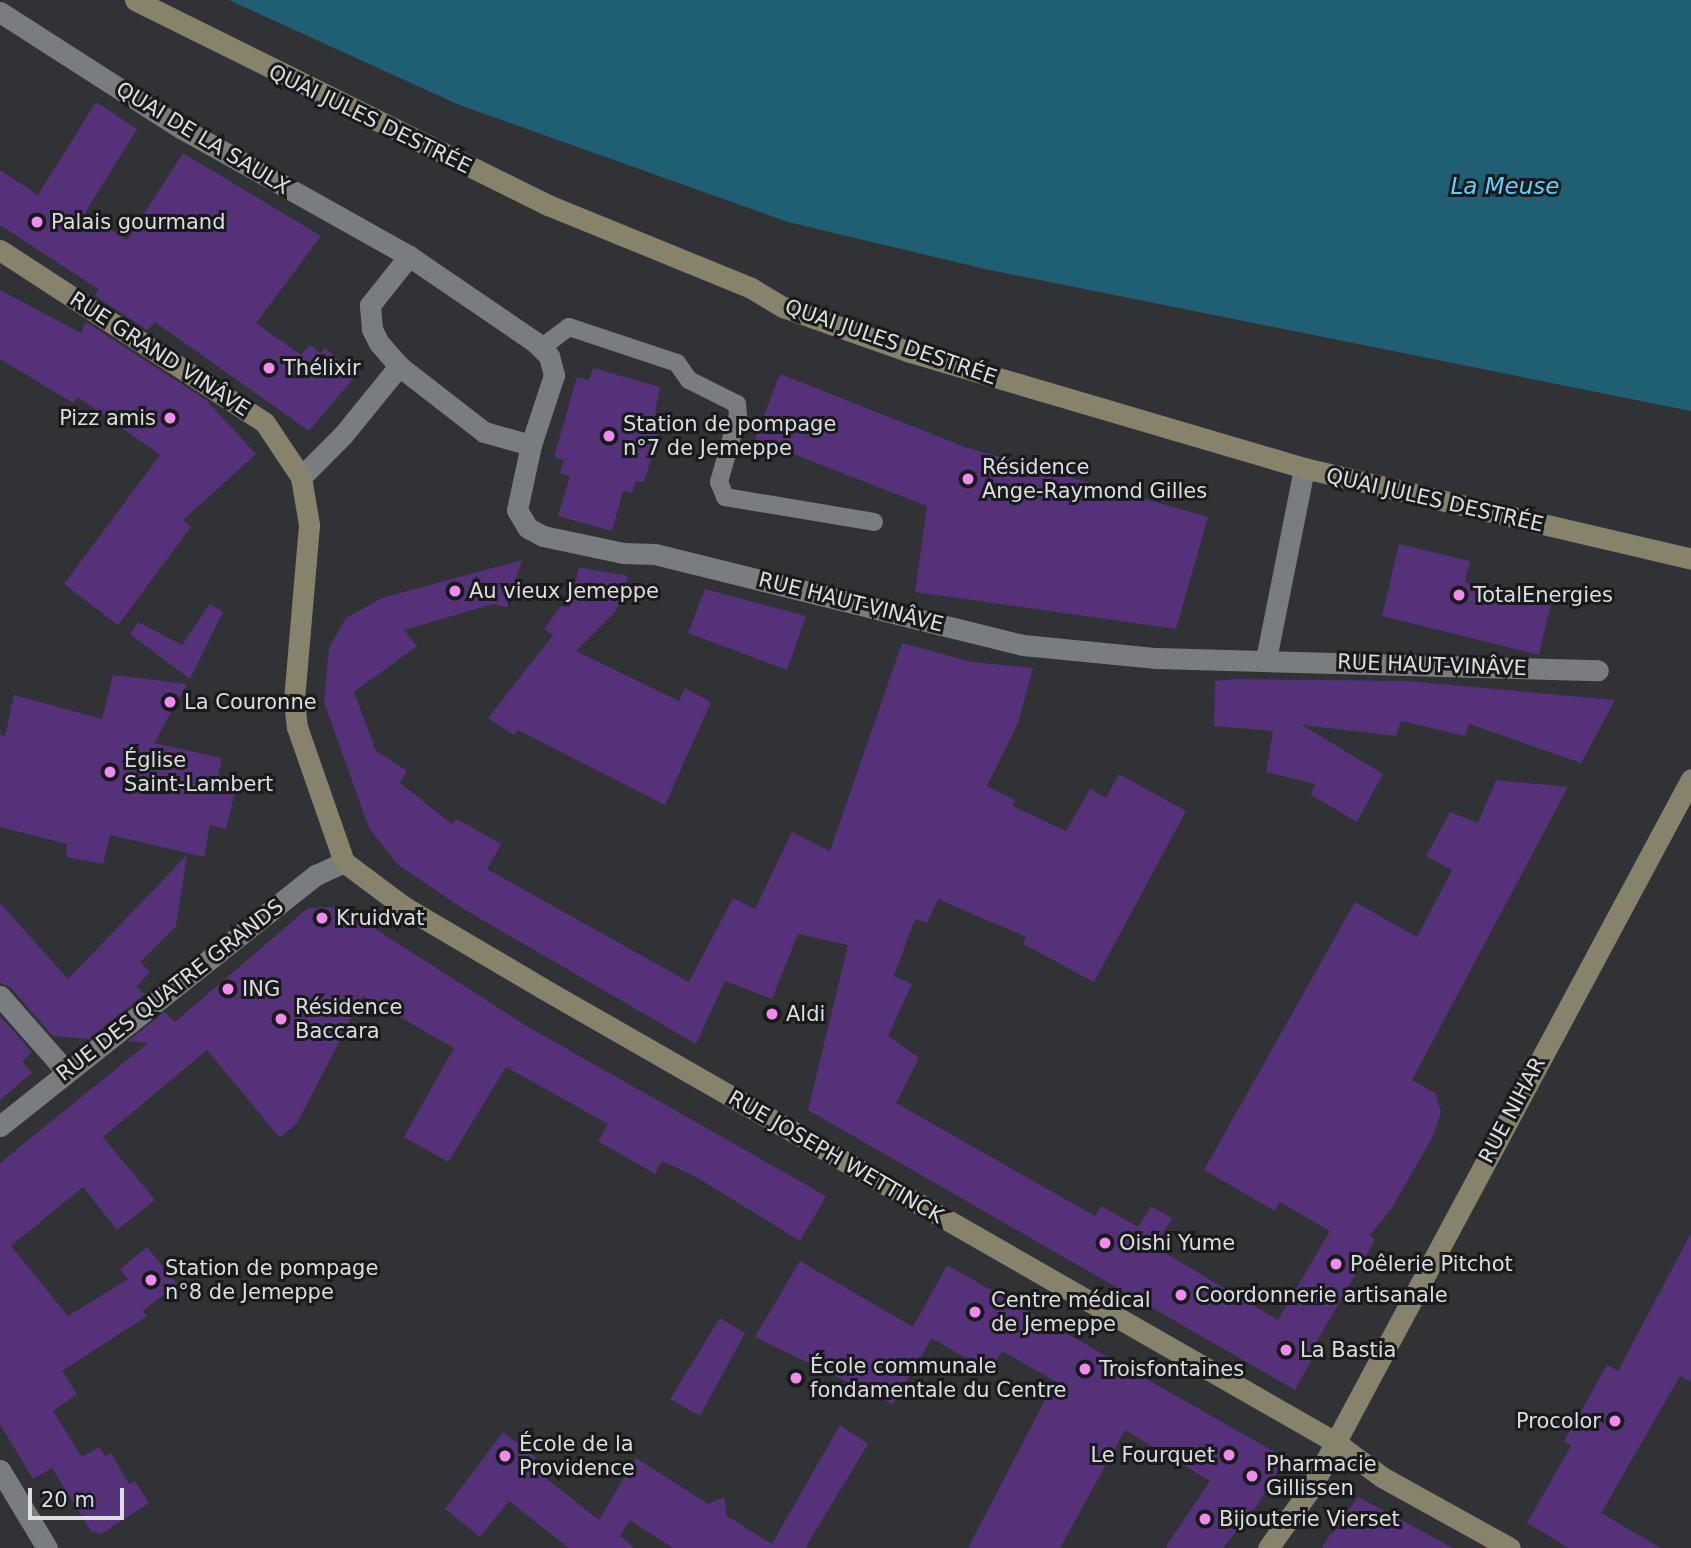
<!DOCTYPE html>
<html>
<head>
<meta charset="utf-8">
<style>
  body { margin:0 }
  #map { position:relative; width:1691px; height:1548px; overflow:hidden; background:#303235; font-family:"DejaVu Sans",sans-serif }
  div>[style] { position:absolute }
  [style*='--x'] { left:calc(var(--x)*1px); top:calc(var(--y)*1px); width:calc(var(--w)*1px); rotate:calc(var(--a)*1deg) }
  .water>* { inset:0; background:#205e74 }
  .building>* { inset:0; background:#553179 }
  .lane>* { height:18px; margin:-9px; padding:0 9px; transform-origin:9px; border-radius:9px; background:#7a7d80 }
  .street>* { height:21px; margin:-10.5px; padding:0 10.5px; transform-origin:10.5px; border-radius:10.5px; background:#7a7d80 }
  .secondary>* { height:21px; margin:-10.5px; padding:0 10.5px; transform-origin:10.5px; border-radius:10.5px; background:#87826c }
  .dots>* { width:19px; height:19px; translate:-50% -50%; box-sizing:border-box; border:4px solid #191a1b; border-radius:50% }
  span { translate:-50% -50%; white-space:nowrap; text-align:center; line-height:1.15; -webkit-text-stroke:6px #191a1b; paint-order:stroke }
  .street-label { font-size:21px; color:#dbdddf }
  .poi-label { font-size:21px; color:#dbdddf }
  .left { translate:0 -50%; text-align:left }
  .right { translate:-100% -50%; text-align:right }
  .water-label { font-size:23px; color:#5ed2fc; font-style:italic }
  .scale { position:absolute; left:28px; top:1488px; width:96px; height:32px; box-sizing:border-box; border:4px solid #dbdddf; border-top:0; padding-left:9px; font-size:21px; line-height:24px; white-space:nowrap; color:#dbdddf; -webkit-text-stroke:5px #191a1b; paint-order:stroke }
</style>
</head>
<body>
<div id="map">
  <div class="water">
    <i style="clip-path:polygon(229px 0,1691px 0,1691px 411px,985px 269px,788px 222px,457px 104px)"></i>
  </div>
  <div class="building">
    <i style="clip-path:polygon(96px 102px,137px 129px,85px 213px,127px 240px,183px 153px,321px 236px,256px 323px,301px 355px,310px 345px,321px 353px,325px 348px,356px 375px,309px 431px,155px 322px,147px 330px,95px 296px,98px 289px,0 225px,0 170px,38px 195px)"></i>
    <i style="clip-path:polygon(0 290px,81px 333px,86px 322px,206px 400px,256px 454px,183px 520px,191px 527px,118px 625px,64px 584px,160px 455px,78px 397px,73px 403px,0 359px)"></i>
    <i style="clip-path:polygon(593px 368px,660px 387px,655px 412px,664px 415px,644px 482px,636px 481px,632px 493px,623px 491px,612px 531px,558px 516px,570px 476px,560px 473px,564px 460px,554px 457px,577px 377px,589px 380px)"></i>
    <i style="clip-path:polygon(780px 374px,965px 447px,1208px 517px,1176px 629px,915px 592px,927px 506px,755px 439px)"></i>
    <i style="clip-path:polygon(1399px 544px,1470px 561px,1465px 582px,1551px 603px,1539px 655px,1382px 616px)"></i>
    <i style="clip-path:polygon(522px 560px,507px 607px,493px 604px,404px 630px,417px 646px,354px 692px,376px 751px,407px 771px,400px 783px,452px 824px,457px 819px,501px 844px,487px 869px,689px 982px,733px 898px,755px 909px,792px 832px,830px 851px,902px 643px,972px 662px,1033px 668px,1018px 723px,987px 786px,1015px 800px,1013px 806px,1066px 831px,1090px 789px,1106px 798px,1119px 774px,1186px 811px,1094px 982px,1023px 944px,1026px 937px,938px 899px,927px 923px,915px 919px,894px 976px,912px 984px,888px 1036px,919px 1058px,896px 1103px,1095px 1216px,1101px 1206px,1138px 1227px,1151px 1206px,1172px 1218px,1155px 1247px,1278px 1320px,1330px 1231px,1280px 1202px,1275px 1211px,1204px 1170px,1355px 902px,1417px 937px,1452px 870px,1426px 856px,1450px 812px,1478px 823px,1496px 780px,1568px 787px,1412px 1080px,1435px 1093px,1441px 1112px,1433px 1136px,1392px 1208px,1370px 1235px,1375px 1240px,1308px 1357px,1312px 1359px,1295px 1390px,808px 1110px,848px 945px,798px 934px,772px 999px,725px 981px,696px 1044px,462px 908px,397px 864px,369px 828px,324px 702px,329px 648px,346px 618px,382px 598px)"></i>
    <i style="clip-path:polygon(579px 567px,628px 576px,616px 611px,576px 651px,679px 701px,685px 688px,711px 702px,665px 805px,518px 730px,514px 735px,488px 718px,553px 635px,544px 629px,561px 606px,570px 607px)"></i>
    <i style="clip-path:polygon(705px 589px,806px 616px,787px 670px,688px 633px)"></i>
    <i style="clip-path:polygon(210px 604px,223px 612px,190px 679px,130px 634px,138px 622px,182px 645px)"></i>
    <i style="clip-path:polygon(113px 675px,187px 684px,154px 743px,222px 758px,216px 786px,235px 792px,226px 829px,210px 825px,204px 857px,110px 835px,103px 864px,66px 857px,67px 844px,0 827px,0 734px,5px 737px,14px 695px,102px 719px)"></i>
    <i style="clip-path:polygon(1236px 679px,1408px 681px,1615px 700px,1581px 763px,1469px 724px,1465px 736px,1401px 721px,1396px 736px,1302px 725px,1383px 774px,1357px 822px,1311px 795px,1315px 784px,1266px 772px,1273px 731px,1214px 726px,1215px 681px)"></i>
    <i style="clip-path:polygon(187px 855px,176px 926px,140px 962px,150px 972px,136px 987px,145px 994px,89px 1039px,53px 1036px,10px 987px,0 983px,0 903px,68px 979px)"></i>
    <i style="clip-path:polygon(341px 907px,530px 1028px,826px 1196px,800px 1241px,698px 1178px,662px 1161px,655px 1174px,598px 1141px,608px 1124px,506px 1067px,448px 1162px,404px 1137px,454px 1048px,363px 996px,297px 1123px,280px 1138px,207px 1050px,103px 1137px,155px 1200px,117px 1230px,83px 1187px,11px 1246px,68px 1316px,128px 1279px,120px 1269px,147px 1247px,177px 1284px,143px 1311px,147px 1316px,62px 1371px,77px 1394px,53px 1411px,82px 1457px,99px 1447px,105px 1456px,111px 1453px,129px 1484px,135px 1481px,149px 1503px,101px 1534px,91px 1531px,52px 1468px,33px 1479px,0 1424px,0 1163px,148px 1043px,128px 1041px,164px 1012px,175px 1022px,308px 908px)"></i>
    <i style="clip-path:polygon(0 1016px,32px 1052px,22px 1061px,32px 1073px,0 1100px)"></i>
    <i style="clip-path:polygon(1691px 1233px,1691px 1382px,1680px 1376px,1601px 1513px,1661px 1548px,1569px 1548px,1527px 1523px,1571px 1446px,1564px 1441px,1607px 1365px,1618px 1371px)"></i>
    <i style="clip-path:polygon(800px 1261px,913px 1327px,947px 1265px,1278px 1454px,1281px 1464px,1258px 1504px,1223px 1548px,1165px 1548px,1210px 1481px,1125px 1430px,1060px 1548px,968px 1548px,1055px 1381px,1002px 1351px,990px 1372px,928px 1336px,932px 1338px,893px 1404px,755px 1337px)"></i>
    <i style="clip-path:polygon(720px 1318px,745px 1333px,700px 1416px,670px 1399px)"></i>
    <i style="clip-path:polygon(840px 1425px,868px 1444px,805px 1548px,673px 1548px,630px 1520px,620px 1536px,635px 1548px,569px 1548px,509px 1501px,480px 1537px,445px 1509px,503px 1432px,536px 1457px,529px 1465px,599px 1520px,636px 1458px,708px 1504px,724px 1497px,727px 1516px,772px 1544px)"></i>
    <i style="clip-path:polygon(1358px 1497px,1383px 1510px,1453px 1548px,1321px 1548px)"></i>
  </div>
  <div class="lane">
    <i style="--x:541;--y:348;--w:35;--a:-37"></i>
    <i style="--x:569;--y:327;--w:114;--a:18.4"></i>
    <i style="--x:677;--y:363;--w:21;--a:55"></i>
    <i style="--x:689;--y:380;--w:54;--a:26.6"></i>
    <i style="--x:737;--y:404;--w:11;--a:85"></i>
    <i style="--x:738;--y:415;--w:70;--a:105.8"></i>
    <i style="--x:719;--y:482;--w:16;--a:68"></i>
    <i style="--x:725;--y:497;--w:151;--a:9.5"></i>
  </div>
  <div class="street">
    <i style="--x:0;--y:12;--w:215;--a:32.7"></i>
    <i style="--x:181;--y:128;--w:261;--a:29.3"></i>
    <i style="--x:409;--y:256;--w:153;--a:34.3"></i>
    <i style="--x:535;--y:342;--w:20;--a:45"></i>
    <i style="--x:549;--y:356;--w:20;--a:75"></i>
    <i style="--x:554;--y:375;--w:74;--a:108.2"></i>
    <i style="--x:531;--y:445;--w:49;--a:-164.5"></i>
    <i style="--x:484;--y:432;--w:108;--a:-142.2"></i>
    <i style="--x:399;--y:366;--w:30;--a:-131"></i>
    <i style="--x:379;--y:343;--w:16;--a:-117"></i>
    <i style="--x:372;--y:329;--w:24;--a:-95"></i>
    <i style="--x:370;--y:305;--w:63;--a:-51.5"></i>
    <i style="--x:531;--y:445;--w:66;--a:102.2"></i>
    <i style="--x:517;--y:510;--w:21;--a:59"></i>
    <i style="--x:528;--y:528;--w:17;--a:28"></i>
    <i style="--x:543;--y:536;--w:82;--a:12"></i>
    <i style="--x:623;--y:553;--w:32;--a:2"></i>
    <i style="--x:655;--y:554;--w:379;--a:13.9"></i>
    <i style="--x:1023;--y:645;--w:134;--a:5.6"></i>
    <i style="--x:1156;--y:658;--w:442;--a:1.6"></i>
    <i style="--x:301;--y:477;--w:59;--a:-45"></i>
    <i style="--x:343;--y:435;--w:89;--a:-50.9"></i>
    <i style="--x:1266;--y:659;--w:195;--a:-78.7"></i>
    <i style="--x:0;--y:996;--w:100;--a:48.7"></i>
    <i style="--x:0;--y:1126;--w:404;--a:-38.5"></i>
    <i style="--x:316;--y:875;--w:31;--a:-25"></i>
    <i style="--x:0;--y:1470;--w:91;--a:58.9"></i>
  </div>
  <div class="secondary">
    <i style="--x:135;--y:0;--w:461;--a:26.4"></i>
    <i style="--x:548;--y:205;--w:219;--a:22.2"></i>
    <i style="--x:751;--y:288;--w:37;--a:31"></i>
    <i style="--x:783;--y:307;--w:135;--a:19.5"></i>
    <i style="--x:910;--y:352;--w:411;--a:16.4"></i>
    <i style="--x:1304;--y:468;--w:398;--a:13.2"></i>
    <i style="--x:0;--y:250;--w:316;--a:33.1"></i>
    <i style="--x:265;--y:423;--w:65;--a:56.3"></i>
    <i style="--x:301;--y:477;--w:49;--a:80.5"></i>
    <i style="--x:309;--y:525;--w:176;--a:94.9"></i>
    <i style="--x:294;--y:700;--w:27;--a:84"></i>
    <i style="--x:297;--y:727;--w:143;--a:70.8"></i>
    <i style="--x:344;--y:862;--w:74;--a:36.7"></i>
    <i style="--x:403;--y:906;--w:161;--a:30.5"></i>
    <i style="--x:542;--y:988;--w:914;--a:29.79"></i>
    <i style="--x:1335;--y:1442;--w:59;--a:36.7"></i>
    <i style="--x:1382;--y:1477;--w:146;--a:29"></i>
    <i style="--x:1268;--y:1548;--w:74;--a:-54.4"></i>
    <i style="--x:1311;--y:1488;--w:804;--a:-61.81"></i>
  </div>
  <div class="dots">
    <i style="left:37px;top:222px;background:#f38af1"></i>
    <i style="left:269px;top:368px;background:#f38af1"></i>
    <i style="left:170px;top:418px;background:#f38af1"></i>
    <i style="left:609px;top:436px;background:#f38af1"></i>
    <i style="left:968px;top:479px;background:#f38af1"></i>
    <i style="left:455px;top:591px;background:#f38af1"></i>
    <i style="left:1459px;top:595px;background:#f38af1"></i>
    <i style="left:170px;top:702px;background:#f38af1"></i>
    <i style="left:110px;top:772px;background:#f38af1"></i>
    <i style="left:322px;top:918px;background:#f38af1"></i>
    <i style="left:228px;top:989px;background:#f38af1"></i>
    <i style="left:772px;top:1014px;background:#f38af1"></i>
    <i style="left:281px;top:1019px;background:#f38af1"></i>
    <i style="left:1105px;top:1243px;background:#f38af1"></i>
    <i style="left:1336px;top:1264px;background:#f38af1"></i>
    <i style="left:151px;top:1280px;background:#f38af1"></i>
    <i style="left:1181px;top:1295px;background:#f38af1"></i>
    <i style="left:975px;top:1312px;background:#f38af1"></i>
    <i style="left:1286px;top:1350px;background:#f38af1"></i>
    <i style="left:1085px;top:1369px;background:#f38af1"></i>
    <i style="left:796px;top:1378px;background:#f38af1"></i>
    <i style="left:1615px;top:1421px;background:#f38af1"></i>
    <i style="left:1229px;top:1455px;background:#f38af1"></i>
    <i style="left:505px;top:1456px;background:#f38af1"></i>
    <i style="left:1252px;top:1476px;background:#f38af1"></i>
    <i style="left:1205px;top:1519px;background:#f38af1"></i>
  </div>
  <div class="street-label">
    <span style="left:370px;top:119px;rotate:26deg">QUAI JULES DESTRÉE</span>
    <span style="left:203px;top:138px;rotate:31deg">QUAI DE LA SAULX</span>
    <span style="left:891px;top:342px;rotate:19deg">QUAI JULES DESTRÉE</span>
    <span style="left:160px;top:354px;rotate:33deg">RUE GRAND VINÂVE</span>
    <span style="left:1435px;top:500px;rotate:13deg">QUAI JULES DESTRÉE</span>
    <span style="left:851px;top:602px;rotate:14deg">RUE HAUT-VINÂVE</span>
    <span style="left:1432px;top:665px;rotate:2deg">RUE HAUT-VINÂVE</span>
    <span style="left:170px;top:990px;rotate:-38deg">RUE DES QUATRE GRANDS</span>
    <span style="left:1512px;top:1110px;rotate:-62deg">RUE NIHAR</span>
    <span style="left:836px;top:1157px;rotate:30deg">RUE JOSEPH WETTINCK</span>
  </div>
  <div class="poi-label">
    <span class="left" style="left:51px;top:222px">Palais gourmand</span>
    <span class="left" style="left:283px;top:368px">Thélixir</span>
    <span class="right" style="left:156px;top:418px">Pizz amis</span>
    <span class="left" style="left:623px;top:436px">Station de pompage<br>n°7 de Jemeppe</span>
    <span class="left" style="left:982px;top:479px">Résidence<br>Ange-Raymond Gilles</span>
    <span class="left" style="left:469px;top:591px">Au vieux Jemeppe</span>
    <span class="left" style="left:1473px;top:595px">TotalEnergies</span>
    <span class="left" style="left:184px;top:702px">La Couronne</span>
    <span class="left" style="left:124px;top:772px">Église<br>Saint-Lambert</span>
    <span class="left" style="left:336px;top:918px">Kruidvat</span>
    <span class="left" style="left:242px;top:989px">ING</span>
    <span class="left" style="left:295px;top:1019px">Résidence<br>Baccara</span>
    <span class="left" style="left:786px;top:1014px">Aldi</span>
    <span class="left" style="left:1119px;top:1243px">Oishi Yume</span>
    <span class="left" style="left:1350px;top:1264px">Poêlerie Pitchot</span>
    <span class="left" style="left:165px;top:1280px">Station de pompage<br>n°8 de Jemeppe</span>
    <span class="left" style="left:1195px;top:1295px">Coordonnerie artisanale</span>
    <span class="left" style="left:991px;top:1312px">Centre médical<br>de Jemeppe</span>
    <span class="left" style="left:1300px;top:1350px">La Bastia</span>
    <span class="left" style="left:810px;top:1378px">École communale<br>fondamentale du Centre</span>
    <span class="left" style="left:1099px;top:1369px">Troisfontaines</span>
    <span class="right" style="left:1601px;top:1421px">Procolor</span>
    <span class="left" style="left:519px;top:1456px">École de la<br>Providence</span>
    <span class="right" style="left:1215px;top:1455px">Le Fourquet</span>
    <span class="left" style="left:1266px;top:1476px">Pharmacie<br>Gillissen</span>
    <span class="left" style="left:1219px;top:1519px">Bijouterie Vierset</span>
  </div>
  <div class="water-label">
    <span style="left:1505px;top:186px">La Meuse</span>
  </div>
  <div class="scale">20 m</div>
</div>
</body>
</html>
